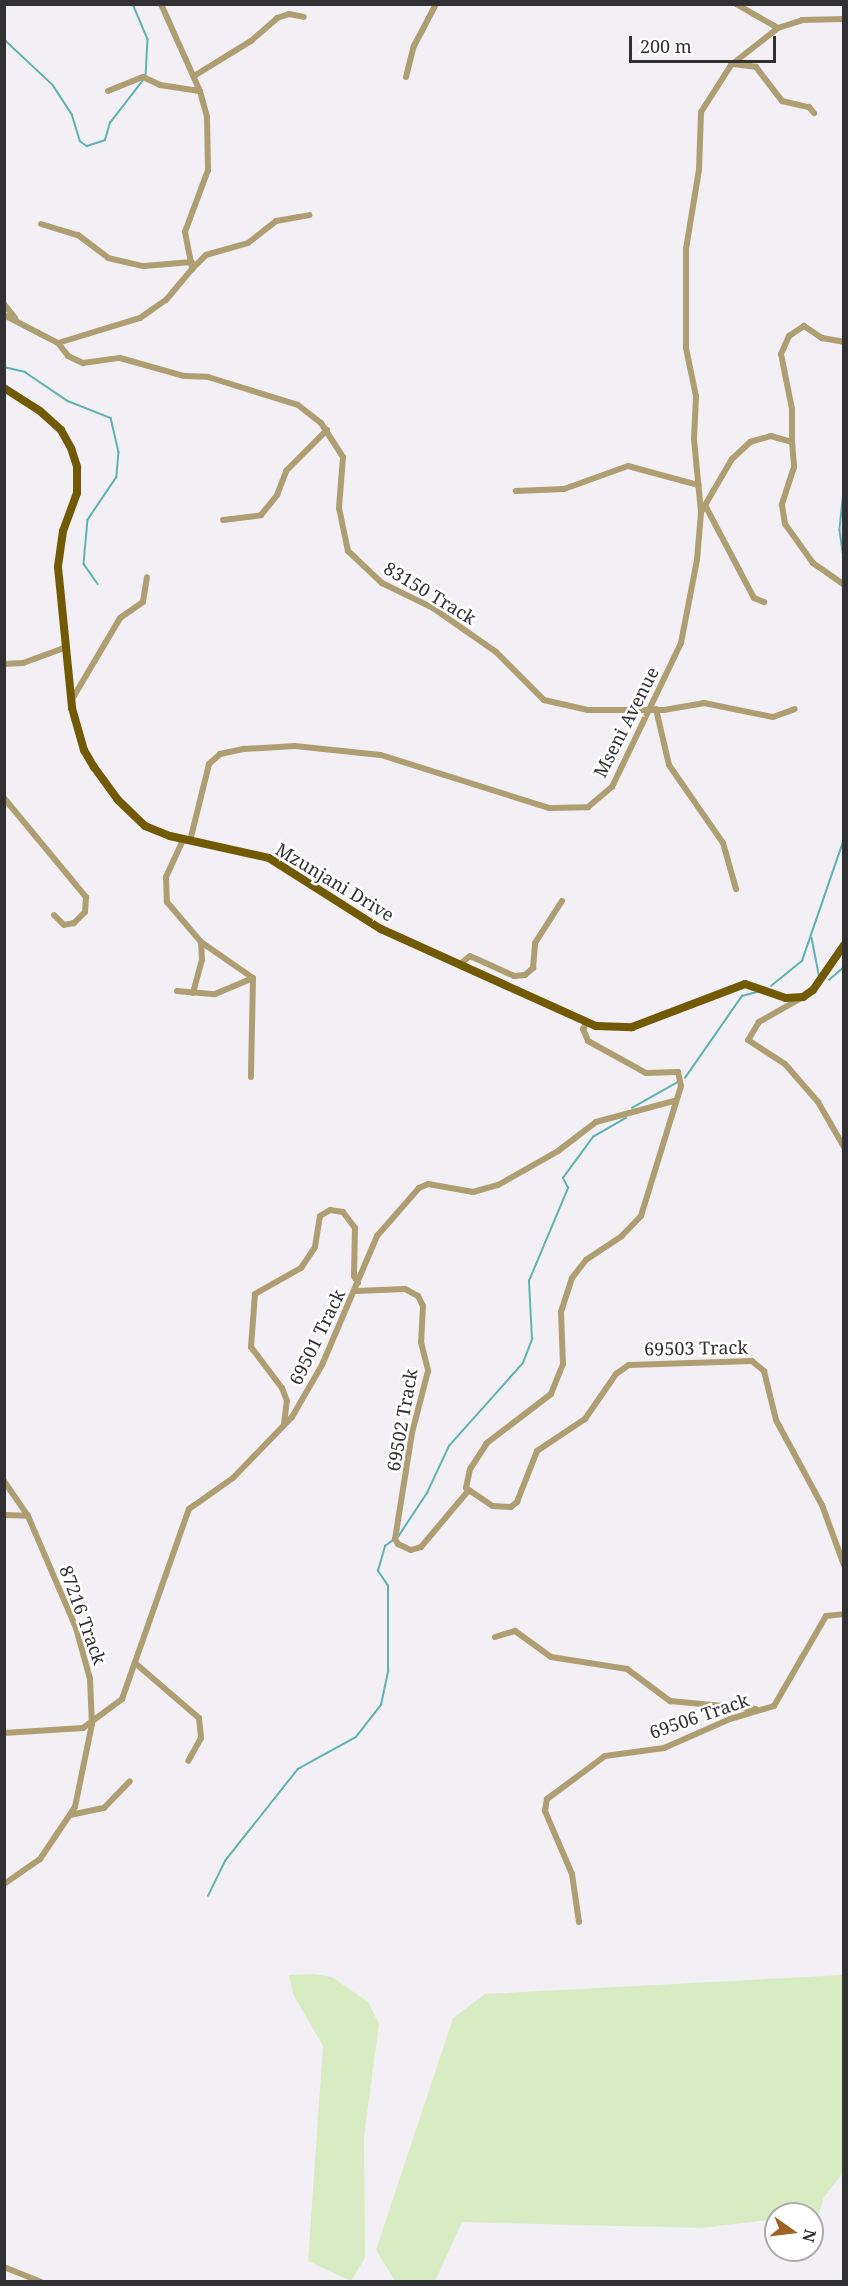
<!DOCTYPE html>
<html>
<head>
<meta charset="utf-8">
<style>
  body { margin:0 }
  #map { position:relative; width:848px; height:2286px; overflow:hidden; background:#f3f0f5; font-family:"Noto Serif",serif }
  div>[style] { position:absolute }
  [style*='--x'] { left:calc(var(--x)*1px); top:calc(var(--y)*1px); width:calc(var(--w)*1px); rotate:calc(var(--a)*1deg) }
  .green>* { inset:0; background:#d7ecc3 }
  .stream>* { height:1.5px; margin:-0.75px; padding:0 0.75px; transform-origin:0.75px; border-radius:0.75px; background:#5fb2b2 }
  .minor>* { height:6px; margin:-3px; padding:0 3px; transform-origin:3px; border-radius:3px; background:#af9e72 }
  .major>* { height:8px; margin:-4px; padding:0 4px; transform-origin:4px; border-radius:4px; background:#725a05 }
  span { translate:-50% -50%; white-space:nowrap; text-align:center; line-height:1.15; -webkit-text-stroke:5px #fff; paint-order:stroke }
  .street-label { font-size:18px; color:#313032 }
  .frame { position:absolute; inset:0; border:6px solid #313032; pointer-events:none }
  .north { position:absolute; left:764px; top:2202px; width:60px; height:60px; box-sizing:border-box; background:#fff; border:2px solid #adacad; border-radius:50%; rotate:104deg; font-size:16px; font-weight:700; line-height:24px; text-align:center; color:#313032 }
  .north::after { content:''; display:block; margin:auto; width:21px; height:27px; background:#9e6224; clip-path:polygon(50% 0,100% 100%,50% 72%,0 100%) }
  .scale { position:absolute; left:629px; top:36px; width:147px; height:27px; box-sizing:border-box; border:3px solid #313032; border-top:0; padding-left:8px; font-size:18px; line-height:21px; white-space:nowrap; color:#313032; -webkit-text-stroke:4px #fff; paint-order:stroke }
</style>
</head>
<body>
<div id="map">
  <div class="green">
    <i style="clip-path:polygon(314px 1974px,332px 1977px,368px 2002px,379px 2024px,364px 2136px,365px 2258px,351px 2281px,308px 2261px,323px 2046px,293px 1994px,289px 1975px)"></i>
    <i style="clip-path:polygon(843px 1975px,843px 2173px,824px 2197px,818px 2216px,776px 2214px,776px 2219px,702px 2228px,462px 2222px,435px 2281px,395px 2281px,376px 2250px,453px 2018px,485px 1994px)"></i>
  </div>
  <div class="stream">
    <i style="--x:133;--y:4;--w:38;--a:67"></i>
    <i style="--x:148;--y:39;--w:35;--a:93"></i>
    <i style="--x:4;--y:39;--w:67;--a:43.2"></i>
    <i style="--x:53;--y:85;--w:35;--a:57"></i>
    <i style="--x:72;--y:114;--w:28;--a:73"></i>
    <i style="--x:80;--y:141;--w:9;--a:36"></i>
    <i style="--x:87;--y:146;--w:19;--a:-18"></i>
    <i style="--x:105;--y:140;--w:18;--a:-74"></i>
    <i style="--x:110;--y:123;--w:56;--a:-52.3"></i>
    <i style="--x:4;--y:367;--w:22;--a:13"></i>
    <i style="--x:25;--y:372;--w:52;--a:34"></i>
    <i style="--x:68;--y:401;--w:46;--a:21.6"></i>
    <i style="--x:111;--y:418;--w:35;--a:77"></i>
    <i style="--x:119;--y:452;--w:25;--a:95"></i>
    <i style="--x:117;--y:477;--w:52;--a:124"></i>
    <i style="--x:88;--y:520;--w:44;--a:95.2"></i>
    <i style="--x:84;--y:564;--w:24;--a:55"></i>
    <i style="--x:844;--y:491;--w:39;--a:96"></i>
    <i style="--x:840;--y:530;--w:28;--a:82"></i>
    <i style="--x:812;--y:938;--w:38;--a:79"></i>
    <i style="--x:829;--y:980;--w:20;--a:-41"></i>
    <i style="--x:771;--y:986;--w:40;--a:-39"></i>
    <i style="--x:802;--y:961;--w:129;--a:-71"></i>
    <i style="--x:685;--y:1078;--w:100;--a:-55.2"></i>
    <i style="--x:742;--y:996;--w:16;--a:-15"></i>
    <i style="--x:632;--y:1108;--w:53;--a:-29.5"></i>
    <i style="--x:398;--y:1537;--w:53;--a:-56.6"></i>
    <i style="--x:427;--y:1493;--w:52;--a:-64.9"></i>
    <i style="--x:449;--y:1446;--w:111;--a:-48.3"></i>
    <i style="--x:523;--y:1363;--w:26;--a:-69"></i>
    <i style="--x:532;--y:1339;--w:58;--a:-93"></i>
    <i style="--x:529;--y:1281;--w:101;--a:-67.2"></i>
    <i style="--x:568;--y:1188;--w:11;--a:-117"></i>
    <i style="--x:563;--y:1178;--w:51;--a:-53.8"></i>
    <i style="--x:593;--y:1137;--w:38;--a:-30"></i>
    <i style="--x:208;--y:1896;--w:39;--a:-64"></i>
    <i style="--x:225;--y:1861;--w:117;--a:-51.6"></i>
    <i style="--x:298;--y:1769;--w:66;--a:-28.9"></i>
    <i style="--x:356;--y:1737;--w:41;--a:-52"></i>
    <i style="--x:381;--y:1705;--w:35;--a:-78"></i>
    <i style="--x:388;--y:1671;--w:85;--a:-90"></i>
    <i style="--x:388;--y:1586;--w:18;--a:-124"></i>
    <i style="--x:378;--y:1571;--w:26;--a:-74"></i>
    <i style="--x:385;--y:1546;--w:9;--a:-36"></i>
  </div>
  <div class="minor">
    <i style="--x:161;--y:4;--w:95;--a:65.9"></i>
    <i style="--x:200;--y:91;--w:27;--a:75"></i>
    <i style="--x:207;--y:117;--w:53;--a:88.9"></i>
    <i style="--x:208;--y:170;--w:66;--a:110.4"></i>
    <i style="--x:185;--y:232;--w:38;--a:79"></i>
    <i style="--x:192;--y:269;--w:20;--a:-45"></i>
    <i style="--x:206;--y:255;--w:44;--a:-15.9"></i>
    <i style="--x:248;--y:243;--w:36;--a:-38"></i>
    <i style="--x:276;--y:221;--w:34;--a:-10"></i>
    <i style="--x:736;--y:4;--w:48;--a:29.7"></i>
    <i style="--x:733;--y:64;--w:23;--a:7"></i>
    <i style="--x:756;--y:67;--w:43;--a:52.6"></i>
    <i style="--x:782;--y:101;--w:28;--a:13"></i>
    <i style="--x:809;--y:107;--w:8;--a:50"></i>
    <i style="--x:194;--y:76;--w:67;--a:-31.6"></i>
    <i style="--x:251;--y:41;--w:35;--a:-41"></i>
    <i style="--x:277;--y:18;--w:13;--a:-18"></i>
    <i style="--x:289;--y:14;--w:15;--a:11"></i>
    <i style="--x:406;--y:77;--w:32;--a:-76"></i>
    <i style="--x:414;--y:46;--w:47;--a:-62.4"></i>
    <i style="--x:108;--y:91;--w:38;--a:-22"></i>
    <i style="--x:143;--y:77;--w:19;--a:25"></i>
    <i style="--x:160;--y:85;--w:40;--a:8.5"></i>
    <i style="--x:41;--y:224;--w:39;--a:17"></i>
    <i style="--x:78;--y:235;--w:38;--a:37"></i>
    <i style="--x:108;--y:258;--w:37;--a:13"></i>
    <i style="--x:144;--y:266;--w:48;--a:-4.8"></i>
    <i style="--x:4;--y:304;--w:18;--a:52"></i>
    <i style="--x:4;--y:315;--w:61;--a:27.4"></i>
    <i style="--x:58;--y:343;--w:16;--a:52"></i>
    <i style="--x:68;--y:356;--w:17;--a:25"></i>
    <i style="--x:83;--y:363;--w:37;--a:-8"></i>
    <i style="--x:120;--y:358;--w:66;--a:15.7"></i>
    <i style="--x:184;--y:376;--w:24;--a:2"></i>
    <i style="--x:208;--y:377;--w:94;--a:17.3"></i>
    <i style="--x:298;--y:405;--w:29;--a:38"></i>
    <i style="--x:321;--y:423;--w:40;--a:57.1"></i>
    <i style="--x:343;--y:457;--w:51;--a:94.5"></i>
    <i style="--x:339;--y:508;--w:44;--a:78.2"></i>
    <i style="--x:348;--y:551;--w:47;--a:43.3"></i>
    <i style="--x:382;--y:583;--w:57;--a:26.1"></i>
    <i style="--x:433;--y:608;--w:77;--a:34.9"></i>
    <i style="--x:496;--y:652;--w:68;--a:45"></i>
    <i style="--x:544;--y:700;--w:45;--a:12.8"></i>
    <i style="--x:588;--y:710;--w:76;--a:0"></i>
    <i style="--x:664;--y:710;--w:41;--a:-9.9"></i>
    <i style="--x:704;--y:703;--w:70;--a:11.5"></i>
    <i style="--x:773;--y:717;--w:23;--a:-20"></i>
    <i style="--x:58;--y:343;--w:86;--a:-17"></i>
    <i style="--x:140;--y:318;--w:32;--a:-35"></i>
    <i style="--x:166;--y:300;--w:40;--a:-50"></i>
    <i style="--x:792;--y:442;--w:33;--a:-90"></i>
    <i style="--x:792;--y:409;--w:56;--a:-101.3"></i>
    <i style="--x:781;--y:354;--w:20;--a:-66"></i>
    <i style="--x:789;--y:336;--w:18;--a:-34"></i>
    <i style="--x:804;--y:326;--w:22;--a:34"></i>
    <i style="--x:822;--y:338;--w:22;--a:10"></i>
    <i style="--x:516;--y:491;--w:48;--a:-2.4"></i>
    <i style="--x:564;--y:489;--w:68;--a:-19.8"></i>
    <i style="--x:628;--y:466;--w:73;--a:15.2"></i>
    <i style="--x:706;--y:507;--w:103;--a:62.2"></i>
    <i style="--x:754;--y:598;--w:11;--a:22"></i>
    <i style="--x:701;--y:512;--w:61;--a:-59.7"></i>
    <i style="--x:732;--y:459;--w:25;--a:-43"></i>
    <i style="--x:750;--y:442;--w:22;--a:-16"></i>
    <i style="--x:771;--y:436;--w:22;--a:16"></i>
    <i style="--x:792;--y:442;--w:25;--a:85"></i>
    <i style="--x:794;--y:467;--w:40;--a:108"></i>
    <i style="--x:782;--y:505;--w:19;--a:81"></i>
    <i style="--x:785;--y:524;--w:48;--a:54.3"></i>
    <i style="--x:813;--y:563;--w:38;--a:35"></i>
    <i style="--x:223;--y:520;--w:38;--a:-7"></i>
    <i style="--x:261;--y:515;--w:26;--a:-51"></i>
    <i style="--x:277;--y:495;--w:26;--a:-69"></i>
    <i style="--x:286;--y:471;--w:58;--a:-45"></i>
    <i style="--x:4;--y:664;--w:19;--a:-3"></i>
    <i style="--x:23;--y:663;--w:44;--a:-20.1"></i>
    <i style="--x:71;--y:701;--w:96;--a:-59.4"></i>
    <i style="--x:120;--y:618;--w:28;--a:-35"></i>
    <i style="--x:143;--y:602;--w:25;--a:-81"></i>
    <i style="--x:656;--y:709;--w:57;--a:76.9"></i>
    <i style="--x:669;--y:765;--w:95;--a:55.3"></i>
    <i style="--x:723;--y:843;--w:48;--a:74.2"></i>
    <i style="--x:4;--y:798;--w:129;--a:50.4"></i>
    <i style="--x:86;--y:897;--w:15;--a:94"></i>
    <i style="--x:85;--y:912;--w:16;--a:135"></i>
    <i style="--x:74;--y:923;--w:10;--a:169"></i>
    <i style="--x:64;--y:925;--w:14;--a:-135"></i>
    <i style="--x:183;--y:840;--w:41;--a:114.7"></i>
    <i style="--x:166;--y:877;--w:25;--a:88"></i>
    <i style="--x:167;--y:902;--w:52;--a:49.6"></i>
    <i style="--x:201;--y:942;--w:63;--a:34.7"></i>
    <i style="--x:253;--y:978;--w:99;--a:91.2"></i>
    <i style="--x:190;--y:841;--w:79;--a:-76.1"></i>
    <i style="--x:209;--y:764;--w:15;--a:-42"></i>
    <i style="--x:220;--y:754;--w:25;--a:-12"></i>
    <i style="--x:244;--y:749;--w:51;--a:-3.4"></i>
    <i style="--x:295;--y:746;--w:86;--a:6"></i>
    <i style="--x:381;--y:755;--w:176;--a:17.5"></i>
    <i style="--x:549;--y:808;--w:39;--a:-1"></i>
    <i style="--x:588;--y:807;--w:31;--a:-40"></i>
    <i style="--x:612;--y:787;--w:160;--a:-64.4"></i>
    <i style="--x:681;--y:643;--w:85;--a:-79.1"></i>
    <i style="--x:697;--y:560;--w:48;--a:-85.2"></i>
    <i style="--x:701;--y:512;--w:73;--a:-95.5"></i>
    <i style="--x:694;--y:439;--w:43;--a:-87.3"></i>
    <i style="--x:696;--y:396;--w:49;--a:-101.8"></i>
    <i style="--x:686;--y:348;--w:99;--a:-90"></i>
    <i style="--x:686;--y:249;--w:80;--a:-80.7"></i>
    <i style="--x:699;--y:170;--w:58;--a:-88"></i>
    <i style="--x:701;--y:112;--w:56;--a:-57.4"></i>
    <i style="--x:731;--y:65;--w:60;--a:-38.2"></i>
    <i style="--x:778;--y:28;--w:25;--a:-18"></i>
    <i style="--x:802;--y:20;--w:42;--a:-1.4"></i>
    <i style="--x:459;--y:965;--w:14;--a:-39"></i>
    <i style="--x:470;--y:956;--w:48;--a:24.4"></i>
    <i style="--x:514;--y:976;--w:11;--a:-5"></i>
    <i style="--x:525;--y:975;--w:11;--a:-41"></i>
    <i style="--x:533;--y:968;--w:25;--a:-85"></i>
    <i style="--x:535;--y:943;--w:50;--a:-57.3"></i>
    <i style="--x:177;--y:991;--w:38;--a:5"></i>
    <i style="--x:215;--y:994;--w:41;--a:-22.8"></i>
    <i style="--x:193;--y:993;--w:34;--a:-75"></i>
    <i style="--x:202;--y:960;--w:18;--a:-93"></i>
    <i style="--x:803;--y:997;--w:51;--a:150.4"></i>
    <i style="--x:759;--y:1022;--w:21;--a:121"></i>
    <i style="--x:748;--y:1040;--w:44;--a:33"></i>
    <i style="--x:785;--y:1064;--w:50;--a:49"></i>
    <i style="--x:818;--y:1102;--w:52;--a:60"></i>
    <i style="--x:586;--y:1024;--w:6;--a:121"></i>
    <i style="--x:583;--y:1029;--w:13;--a:67"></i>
    <i style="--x:588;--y:1041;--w:66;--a:28.9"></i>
    <i style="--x:646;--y:1073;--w:32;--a:-2"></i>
    <i style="--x:678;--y:1072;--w:14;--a:78"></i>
    <i style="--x:681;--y:1086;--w:136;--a:107.1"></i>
    <i style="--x:641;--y:1216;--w:28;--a:134"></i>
    <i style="--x:622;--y:1236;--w:43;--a:146.3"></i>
    <i style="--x:586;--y:1260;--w:23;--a:128"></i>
    <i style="--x:572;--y:1278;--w:36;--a:108"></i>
    <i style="--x:561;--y:1312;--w:52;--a:87.8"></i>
    <i style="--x:563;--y:1364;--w:32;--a:112"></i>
    <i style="--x:551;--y:1394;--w:81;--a:142.6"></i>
    <i style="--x:487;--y:1443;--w:31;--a:123"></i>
    <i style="--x:470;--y:1469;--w:19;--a:102"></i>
    <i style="--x:466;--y:1488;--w:32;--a:34"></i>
    <i style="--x:493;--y:1506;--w:18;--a:3"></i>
    <i style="--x:511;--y:1507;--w:8;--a:-40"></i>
    <i style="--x:517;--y:1502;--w:55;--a:-68.6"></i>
    <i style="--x:537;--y:1451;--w:58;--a:-33.7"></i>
    <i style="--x:585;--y:1419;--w:55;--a:-55.4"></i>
    <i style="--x:616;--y:1374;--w:16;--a:-35"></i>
    <i style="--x:629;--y:1365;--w:123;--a:-1.9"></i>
    <i style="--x:752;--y:1361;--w:16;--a:40"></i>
    <i style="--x:764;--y:1371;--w:50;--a:76.2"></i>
    <i style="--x:776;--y:1420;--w:97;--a:61.6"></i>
    <i style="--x:822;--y:1505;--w:64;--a:69.9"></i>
    <i style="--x:356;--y:1291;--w:49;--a:-2.3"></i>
    <i style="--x:405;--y:1289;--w:15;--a:28"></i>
    <i style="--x:418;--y:1296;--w:11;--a:63"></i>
    <i style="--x:423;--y:1306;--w:36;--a:93"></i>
    <i style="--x:421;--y:1342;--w:30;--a:76"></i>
    <i style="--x:428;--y:1371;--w:64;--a:104.5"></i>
    <i style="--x:412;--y:1433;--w:107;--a:99.1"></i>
    <i style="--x:395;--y:1539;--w:6;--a:59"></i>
    <i style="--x:398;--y:1544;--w:14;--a:25"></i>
    <i style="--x:411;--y:1550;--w:10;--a:-17"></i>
    <i style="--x:421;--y:1547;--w:73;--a:-50"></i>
    <i style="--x:284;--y:1424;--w:23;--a:-83"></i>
    <i style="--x:287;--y:1401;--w:14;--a:-111"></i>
    <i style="--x:282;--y:1388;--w:51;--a:-127.1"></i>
    <i style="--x:251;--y:1347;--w:53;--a:-85.7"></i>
    <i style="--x:255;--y:1294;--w:53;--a:-29.5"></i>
    <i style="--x:301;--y:1268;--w:25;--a:-56"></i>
    <i style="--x:315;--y:1247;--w:31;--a:-81"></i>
    <i style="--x:320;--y:1216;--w:12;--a:-31"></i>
    <i style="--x:330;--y:1210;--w:13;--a:9"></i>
    <i style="--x:343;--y:1212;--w:20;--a:53"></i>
    <i style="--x:355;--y:1228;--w:48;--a:91.2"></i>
    <i style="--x:354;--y:1276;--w:8;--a:60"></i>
    <i style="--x:4;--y:1481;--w:42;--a:55.6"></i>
    <i style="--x:28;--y:1516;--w:122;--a:66.8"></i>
    <i style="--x:76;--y:1628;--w:53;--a:74.6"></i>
    <i style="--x:90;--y:1679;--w:45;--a:87.5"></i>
    <i style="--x:92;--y:1724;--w:85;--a:101.6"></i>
    <i style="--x:75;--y:1807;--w:63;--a:123.9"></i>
    <i style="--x:40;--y:1859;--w:44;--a:145.2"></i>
    <i style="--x:4;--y:1515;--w:24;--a:2"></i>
    <i style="--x:495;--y:1637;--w:21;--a:-17"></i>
    <i style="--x:515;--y:1631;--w:44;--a:35.8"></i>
    <i style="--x:551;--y:1657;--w:77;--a:9"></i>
    <i style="--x:627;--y:1669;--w:54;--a:36.7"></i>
    <i style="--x:670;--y:1701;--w:86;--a:5.3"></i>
    <i style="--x:135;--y:1663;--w:84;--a:40.7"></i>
    <i style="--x:199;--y:1718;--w:20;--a:84"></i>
    <i style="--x:201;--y:1738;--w:26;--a:119"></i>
    <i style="--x:4;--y:1733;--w:79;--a:-3.6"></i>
    <i style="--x:83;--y:1728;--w:49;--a:-36.6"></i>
    <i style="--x:122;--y:1699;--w:201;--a:-70.6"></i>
    <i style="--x:189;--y:1509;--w:54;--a:-35.2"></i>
    <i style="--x:233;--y:1478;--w:85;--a:-46"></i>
    <i style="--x:292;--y:1417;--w:60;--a:-60"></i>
    <i style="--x:322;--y:1365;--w:140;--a:-66.9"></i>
    <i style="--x:377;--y:1236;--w:64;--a:-48.8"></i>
    <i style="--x:419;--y:1188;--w:10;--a:-24"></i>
    <i style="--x:428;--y:1184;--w:46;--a:10.1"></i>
    <i style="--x:473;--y:1192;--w:26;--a:-16"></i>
    <i style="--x:498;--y:1185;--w:69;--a:-29.5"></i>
    <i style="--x:558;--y:1151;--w:48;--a:-37.3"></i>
    <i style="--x:596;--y:1122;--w:81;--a:-15.1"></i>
    <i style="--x:70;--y:1815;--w:35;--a:-12"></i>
    <i style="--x:104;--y:1808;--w:37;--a:-46"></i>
    <i style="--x:579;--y:1922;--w:49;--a:-98.3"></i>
    <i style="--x:572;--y:1874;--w:69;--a:-113.2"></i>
    <i style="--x:545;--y:1811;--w:12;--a:-81"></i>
    <i style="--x:547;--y:1799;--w:72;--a:-36.6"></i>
    <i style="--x:605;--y:1756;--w:60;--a:-7.7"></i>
    <i style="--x:664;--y:1748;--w:72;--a:-23.7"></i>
    <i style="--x:730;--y:1719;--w:46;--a:-16.5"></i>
    <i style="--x:774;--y:1706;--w:104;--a:-60"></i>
    <i style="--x:826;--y:1616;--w:18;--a:-6"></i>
    <i style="--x:4;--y:2267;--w:40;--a:22"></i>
  </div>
  <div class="major">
    <i style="--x:4;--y:388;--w:43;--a:32.6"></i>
    <i style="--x:40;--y:411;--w:28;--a:42"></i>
    <i style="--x:61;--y:430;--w:21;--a:61"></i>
    <i style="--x:71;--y:448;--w:20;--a:72"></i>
    <i style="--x:77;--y:467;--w:26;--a:90"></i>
    <i style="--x:77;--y:493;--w:40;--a:110.2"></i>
    <i style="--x:63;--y:531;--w:36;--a:98"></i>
    <i style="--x:58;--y:567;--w:142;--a:84.3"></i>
    <i style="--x:72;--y:708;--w:44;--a:74.1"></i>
    <i style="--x:84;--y:750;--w:20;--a:60"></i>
    <i style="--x:94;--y:767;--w:41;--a:54"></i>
    <i style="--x:118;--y:800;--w:37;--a:44"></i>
    <i style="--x:145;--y:826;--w:27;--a:22"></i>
    <i style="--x:170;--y:836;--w:101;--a:12.5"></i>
    <i style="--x:269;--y:858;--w:133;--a:32.4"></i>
    <i style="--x:381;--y:929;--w:236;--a:24.3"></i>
    <i style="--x:596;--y:1026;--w:36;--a:2"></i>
    <i style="--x:632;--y:1027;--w:121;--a:-20.8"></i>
    <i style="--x:745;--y:984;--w:43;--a:18.9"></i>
    <i style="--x:786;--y:998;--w:17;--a:-3"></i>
    <i style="--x:803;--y:997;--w:12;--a:-35"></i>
    <i style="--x:813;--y:990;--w:55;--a:-55.4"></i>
  </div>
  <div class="street-label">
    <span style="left:430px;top:593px;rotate:31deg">83150 Track</span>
    <span style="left:626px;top:722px;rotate:-63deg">Mseni Avenue</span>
    <span style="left:335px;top:882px;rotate:31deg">Mzunjani Drive</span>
    <span style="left:317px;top:1337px;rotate:-64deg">69501 Track</span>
    <span style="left:696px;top:1348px;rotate:-1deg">69503 Track</span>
    <span style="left:402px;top:1420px;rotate:-80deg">69502 Track</span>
    <span style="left:83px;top:1615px;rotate:70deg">87216 Track</span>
    <span style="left:699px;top:1716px;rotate:-19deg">69506 Track</span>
  </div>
  <div class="frame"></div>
  <div class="north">N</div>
  <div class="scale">200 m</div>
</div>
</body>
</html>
